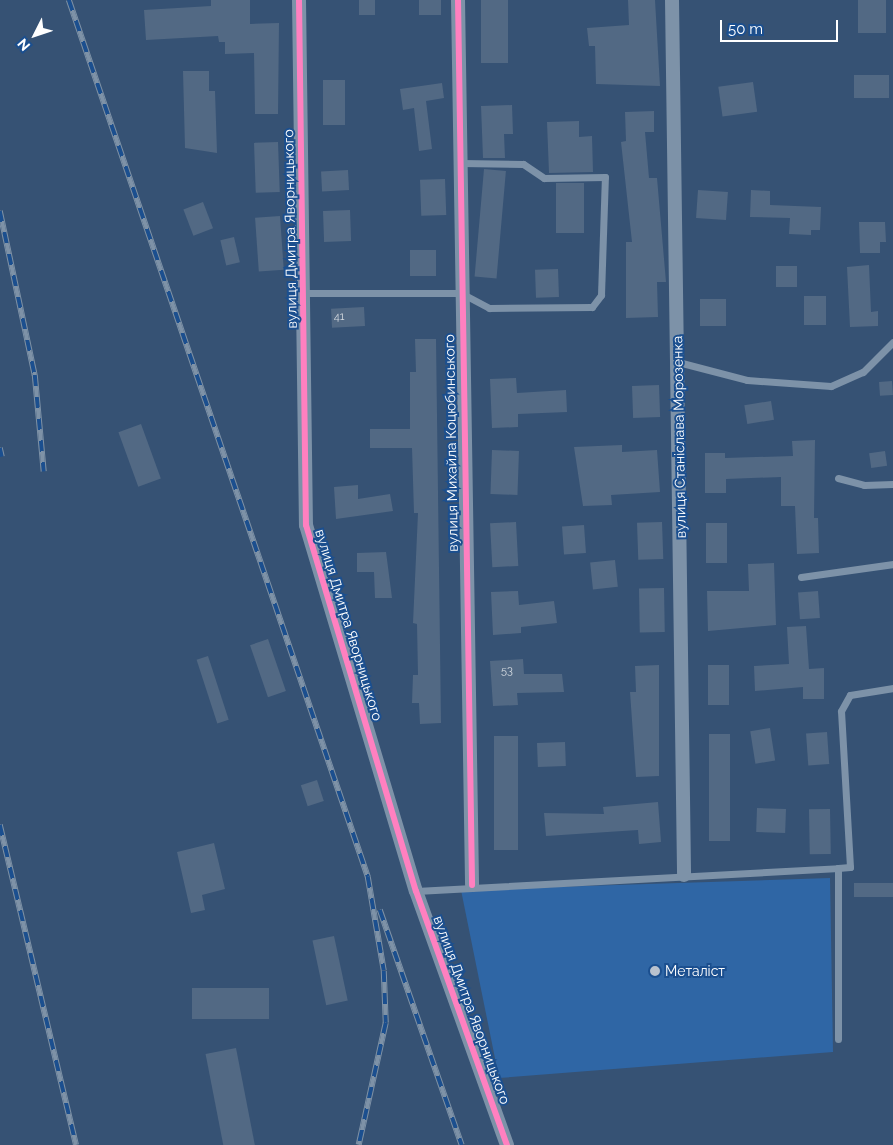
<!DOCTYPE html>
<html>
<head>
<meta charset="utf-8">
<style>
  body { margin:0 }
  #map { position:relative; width:893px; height:1145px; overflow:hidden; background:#365274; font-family:Raleway,sans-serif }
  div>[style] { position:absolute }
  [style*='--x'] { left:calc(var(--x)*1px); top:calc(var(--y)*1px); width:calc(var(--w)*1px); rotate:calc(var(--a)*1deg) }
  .green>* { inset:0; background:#2f66a5 }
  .building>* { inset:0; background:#526984; transform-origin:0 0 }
  .service>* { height:7px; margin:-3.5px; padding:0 3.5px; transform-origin:3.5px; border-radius:3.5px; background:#7d92a8 }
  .minor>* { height:14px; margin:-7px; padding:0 7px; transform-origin:7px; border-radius:7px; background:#7d92a8 }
  .rail>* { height:5.5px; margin-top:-2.75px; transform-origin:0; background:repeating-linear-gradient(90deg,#1b4f8f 0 11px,#7e92a7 0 22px); box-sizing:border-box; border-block:1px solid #7e92a7 }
  .cycleway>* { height:6px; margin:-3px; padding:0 3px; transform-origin:3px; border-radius:3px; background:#ff80c0 }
  .dots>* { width:14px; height:14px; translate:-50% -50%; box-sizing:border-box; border:2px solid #1b4f8f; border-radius:50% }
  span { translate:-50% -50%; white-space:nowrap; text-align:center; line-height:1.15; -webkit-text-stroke:4px #1b4f8f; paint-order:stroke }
  .number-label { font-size:11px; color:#d4dae0 }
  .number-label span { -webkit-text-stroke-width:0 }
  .street-label { font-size:14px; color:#fff }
  .poi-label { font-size:14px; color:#fff }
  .left { translate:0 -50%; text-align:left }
  .north { position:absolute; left:10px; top:10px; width:50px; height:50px; -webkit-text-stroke:4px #1b4f8f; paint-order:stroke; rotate:229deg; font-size:14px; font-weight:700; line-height:20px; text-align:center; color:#fff }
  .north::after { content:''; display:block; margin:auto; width:18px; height:22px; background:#fff; clip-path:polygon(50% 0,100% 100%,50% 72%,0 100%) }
  .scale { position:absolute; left:720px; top:20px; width:118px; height:22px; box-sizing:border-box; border:2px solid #fff; border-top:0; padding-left:6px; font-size:15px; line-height:18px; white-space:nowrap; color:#fff; -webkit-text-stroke:4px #1b4f8f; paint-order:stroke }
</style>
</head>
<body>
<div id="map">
  <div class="green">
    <i style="clip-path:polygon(830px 878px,833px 1052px,499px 1078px,461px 890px)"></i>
  </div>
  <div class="building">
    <i style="clip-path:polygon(211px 0,250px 0,250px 24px,279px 23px,278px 114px,255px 114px,254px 53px,225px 54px,225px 42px,219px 42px,218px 36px,146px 40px,144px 10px,211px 6px)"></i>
    <i style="left:359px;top:0;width:16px;height:15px"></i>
    <i style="left:419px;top:0;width:22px;height:15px"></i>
    <i style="left:481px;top:0;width:27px;height:63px"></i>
    <i style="clip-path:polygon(628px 0,655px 0,660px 86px,596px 84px,595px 46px,589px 46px,587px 28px,629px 25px)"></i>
    <i style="left:858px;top:0;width:28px;height:33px"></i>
    <i style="clip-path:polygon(183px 71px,209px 71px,209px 91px,215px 91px,217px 153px,185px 148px)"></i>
    <i style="left:889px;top:75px;width:23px;height:35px;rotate:90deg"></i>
    <i style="left:323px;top:80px;width:22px;height:45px"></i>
    <i style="left:753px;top:82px;width:30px;height:35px;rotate:82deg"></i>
    <i style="clip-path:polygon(442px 83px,444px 98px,426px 101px,432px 149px,419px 151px,414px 108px,403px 110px,400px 89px)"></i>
    <i style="clip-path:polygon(512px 105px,513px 134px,504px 134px,505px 158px,483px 158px,481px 106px)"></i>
    <i style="clip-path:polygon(654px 111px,654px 132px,645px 132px,649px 178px,657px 178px,666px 282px,657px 282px,658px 317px,626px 318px,626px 242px,632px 242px,621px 142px,626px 141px,625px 112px)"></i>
    <i style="clip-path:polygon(579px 121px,579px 137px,592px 136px,593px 172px,549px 173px,547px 122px)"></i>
    <i style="left:278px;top:142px;width:50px;height:24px;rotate:88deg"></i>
    <i style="left:484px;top:169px;width:22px;height:108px;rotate:5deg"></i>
    <i style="left:348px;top:170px;width:20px;height:27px;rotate:87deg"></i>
    <i style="left:445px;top:179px;width:36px;height:25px;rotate:88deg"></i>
    <i style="left:556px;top:183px;width:28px;height:50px"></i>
    <i style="left:698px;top:190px;width:30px;height:28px;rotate:4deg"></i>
    <i style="clip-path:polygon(751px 190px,770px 191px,770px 205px,821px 207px,820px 230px,811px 230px,811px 235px,789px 234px,790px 218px,750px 217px)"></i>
    <i style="left:203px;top:202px;width:28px;height:21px;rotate:69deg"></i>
    <i style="left:350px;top:210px;width:31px;height:27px;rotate:88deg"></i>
    <i style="left:280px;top:216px;width:54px;height:25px;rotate:86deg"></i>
    <i style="clip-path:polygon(859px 222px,885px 222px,886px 242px,880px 242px,880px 253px,860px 253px)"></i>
    <i style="left:234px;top:237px;width:26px;height:14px;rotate:77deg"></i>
    <i style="left:436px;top:250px;width:26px;height:26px;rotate:90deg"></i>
    <i style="clip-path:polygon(869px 265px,871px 312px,878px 311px,878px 326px,850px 327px,847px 267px)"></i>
    <i style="left:776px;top:266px;width:21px;height:21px"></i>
    <i style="left:558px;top:269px;width:28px;height:23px;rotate:88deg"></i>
    <i style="left:804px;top:296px;width:22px;height:29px"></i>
    <i style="left:700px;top:299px;width:26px;height:27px"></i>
    <i style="left:364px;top:307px;width:19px;height:33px;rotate:87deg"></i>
    <i style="clip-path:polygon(415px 339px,436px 339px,441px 723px,420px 724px,419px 703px,412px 703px,413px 675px,418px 675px,417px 624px,413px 623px,418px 513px,414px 513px,412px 448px,370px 448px,370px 429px,410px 429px,410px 372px,416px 372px)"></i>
    <i style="clip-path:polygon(516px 378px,517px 393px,566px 390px,567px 412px,518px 414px,518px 427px,492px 428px,490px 379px)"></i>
    <i style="left:892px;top:381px;width:14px;height:13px;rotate:86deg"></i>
    <i style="left:659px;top:385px;width:32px;height:27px;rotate:88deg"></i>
    <i style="left:771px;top:401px;width:19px;height:27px;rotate:81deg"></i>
    <i style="left:141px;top:424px;width:58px;height:24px;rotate:70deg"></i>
    <i style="clip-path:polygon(815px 440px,814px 518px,818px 518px,819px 553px,797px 554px,795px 506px,781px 506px,781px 477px,726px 479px,726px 493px,705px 493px,705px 453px,725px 453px,725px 458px,793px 456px,792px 441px)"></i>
    <i style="clip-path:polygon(622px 445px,622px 452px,657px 450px,660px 492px,611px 495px,612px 505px,583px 506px,574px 447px)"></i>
    <i style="left:492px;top:450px;width:27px;height:44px;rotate:2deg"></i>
    <i style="left:885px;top:451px;width:15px;height:16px;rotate:82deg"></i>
    <i style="clip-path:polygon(358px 485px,358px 499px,390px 494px,393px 511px,336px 519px,334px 487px)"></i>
    <i style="left:516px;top:522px;width:44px;height:26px;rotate:87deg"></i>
    <i style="left:662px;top:522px;width:37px;height:25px;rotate:88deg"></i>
    <i style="left:706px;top:523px;width:21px;height:40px"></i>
    <i style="left:584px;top:525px;width:28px;height:22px;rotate:86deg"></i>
    <i style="clip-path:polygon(386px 552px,392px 598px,375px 598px,374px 572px,357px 572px,357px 553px)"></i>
    <i style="left:615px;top:560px;width:27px;height:25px;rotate:84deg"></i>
    <i style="clip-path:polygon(774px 563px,776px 625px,708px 631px,707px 591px,749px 591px,748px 564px)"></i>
    <i style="left:664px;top:588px;width:44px;height:25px;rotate:89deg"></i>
    <i style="clip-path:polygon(518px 591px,519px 605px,554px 601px,557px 623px,521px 627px,521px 633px,493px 635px,491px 592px)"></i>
    <i style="left:818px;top:591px;width:27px;height:20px;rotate:86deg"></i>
    <i style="clip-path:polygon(806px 626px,809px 669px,824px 668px,824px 699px,803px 699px,803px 687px,755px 691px,754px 666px,789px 664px,787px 627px)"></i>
    <i style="left:268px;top:639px;width:55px;height:19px;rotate:71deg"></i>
    <i style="left:208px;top:656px;width:67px;height:12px;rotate:72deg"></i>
    <i style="clip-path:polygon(523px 659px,524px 674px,562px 674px,564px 692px,517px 693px,518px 705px,493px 706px,490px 661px)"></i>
    <i style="clip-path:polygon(659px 665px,659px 776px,636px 777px,630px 692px,636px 692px,635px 666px)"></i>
    <i style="left:708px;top:665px;width:21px;height:40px"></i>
    <i style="left:770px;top:728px;width:33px;height:20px;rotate:81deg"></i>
    <i style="left:827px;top:732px;width:32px;height:21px;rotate:86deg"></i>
    <i style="left:709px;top:734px;width:21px;height:107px"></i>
    <i style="left:494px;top:736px;width:24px;height:114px"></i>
    <i style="left:565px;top:742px;width:24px;height:28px;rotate:88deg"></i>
    <i style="left:317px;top:780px;width:22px;height:17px;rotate:72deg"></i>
    <i style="clip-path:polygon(658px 802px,661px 842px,639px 844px,638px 830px,546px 836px,544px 813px,604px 814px,603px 807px)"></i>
    <i style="left:757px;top:808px;width:29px;height:24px;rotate:2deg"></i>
    <i style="left:830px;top:809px;width:45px;height:21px;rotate:89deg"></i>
    <i style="clip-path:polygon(214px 843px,225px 889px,202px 895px,205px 910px,191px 913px,177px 852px)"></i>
    <i style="left:893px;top:883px;width:14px;height:39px;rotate:90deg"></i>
    <i style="left:334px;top:936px;width:66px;height:22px;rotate:78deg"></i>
    <i style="left:192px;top:988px;width:77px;height:31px"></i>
    <i style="left:236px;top:1048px;width:99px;height:31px;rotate:79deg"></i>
  </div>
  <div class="service">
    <i style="--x:304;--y:293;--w:157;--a:0"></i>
    <i style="--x:461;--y:293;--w:32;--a:28"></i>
    <i style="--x:489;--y:308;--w:103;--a:-0.6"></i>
    <i style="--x:592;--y:307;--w:15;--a:-53"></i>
    <i style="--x:601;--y:295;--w:118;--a:-88.1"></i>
    <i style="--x:605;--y:177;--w:61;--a:179.1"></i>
    <i style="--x:544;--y:178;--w:25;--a:-146"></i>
    <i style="--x:523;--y:164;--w:62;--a:-179.1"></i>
    <i style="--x:678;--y:362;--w:71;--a:14.6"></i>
    <i style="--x:747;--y:380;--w:84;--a:4.1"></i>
    <i style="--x:831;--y:386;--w:35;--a:-24"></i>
    <i style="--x:863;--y:372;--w:42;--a:-45"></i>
    <i style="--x:838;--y:478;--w:27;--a:15"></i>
    <i style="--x:864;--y:485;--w:29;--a:-2"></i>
    <i style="--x:801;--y:577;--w:93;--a:-8"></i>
    <i style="--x:838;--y:868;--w:12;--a:-5"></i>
    <i style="--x:850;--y:867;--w:156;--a:-93.3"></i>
    <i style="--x:841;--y:711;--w:18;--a:-61"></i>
    <i style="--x:850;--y:695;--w:44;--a:-9.2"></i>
    <i style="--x:416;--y:891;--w:423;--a:-3.1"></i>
    <i style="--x:838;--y:868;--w:171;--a:90"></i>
  </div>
  <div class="minor">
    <i style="--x:299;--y:0;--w:525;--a:89.24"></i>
    <i style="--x:306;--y:525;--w:382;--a:73.3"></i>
    <i style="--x:416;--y:891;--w:270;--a:70.3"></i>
    <i style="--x:458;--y:0;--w:885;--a:89.09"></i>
    <i style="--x:672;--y:0;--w:875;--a:89.21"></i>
  </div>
  <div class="rail">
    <i style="--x:69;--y:0;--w:927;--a:71.17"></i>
    <i style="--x:368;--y:877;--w:95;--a:80.3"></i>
    <i style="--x:384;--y:971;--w:52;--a:87.8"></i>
    <i style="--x:386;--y:1023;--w:125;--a:102.5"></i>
    <i style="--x:0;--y:211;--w:168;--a:78"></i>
    <i style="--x:35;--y:375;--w:97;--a:84.7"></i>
    <i style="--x:0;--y:448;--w:9;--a:77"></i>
    <i style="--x:0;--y:825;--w:329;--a:76.6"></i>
    <i style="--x:380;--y:910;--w:249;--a:70.8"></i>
  </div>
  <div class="cycleway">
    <i style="--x:299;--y:0;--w:525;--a:89.24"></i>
    <i style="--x:306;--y:525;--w:382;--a:73.3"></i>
    <i style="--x:416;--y:891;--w:270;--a:70.3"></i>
    <i style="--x:458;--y:0;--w:885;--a:89.09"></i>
  </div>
  <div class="dots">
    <i style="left:655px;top:971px;background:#b9c2ce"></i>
  </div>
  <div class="number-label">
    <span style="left:339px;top:317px">41</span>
    <span style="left:507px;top:671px">53</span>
  </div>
  <div class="street-label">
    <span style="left:290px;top:229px;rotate:-91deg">вулиця Дмитра Яворницького</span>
    <span style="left:679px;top:437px;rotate:-91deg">вулиця Станіслава Морозенка</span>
    <span style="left:451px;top:443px;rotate:-91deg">вулиця Михайла Коцюбинського</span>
    <span style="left:349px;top:625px;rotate:73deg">вулиця Дмитра Яворницького</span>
    <span style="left:472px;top:1010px;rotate:70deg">вулиця Дмитра Яворницького</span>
  </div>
  <div class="poi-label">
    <span class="left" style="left:665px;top:971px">Металіст</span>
  </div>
  <div class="north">N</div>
  <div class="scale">50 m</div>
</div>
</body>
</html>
